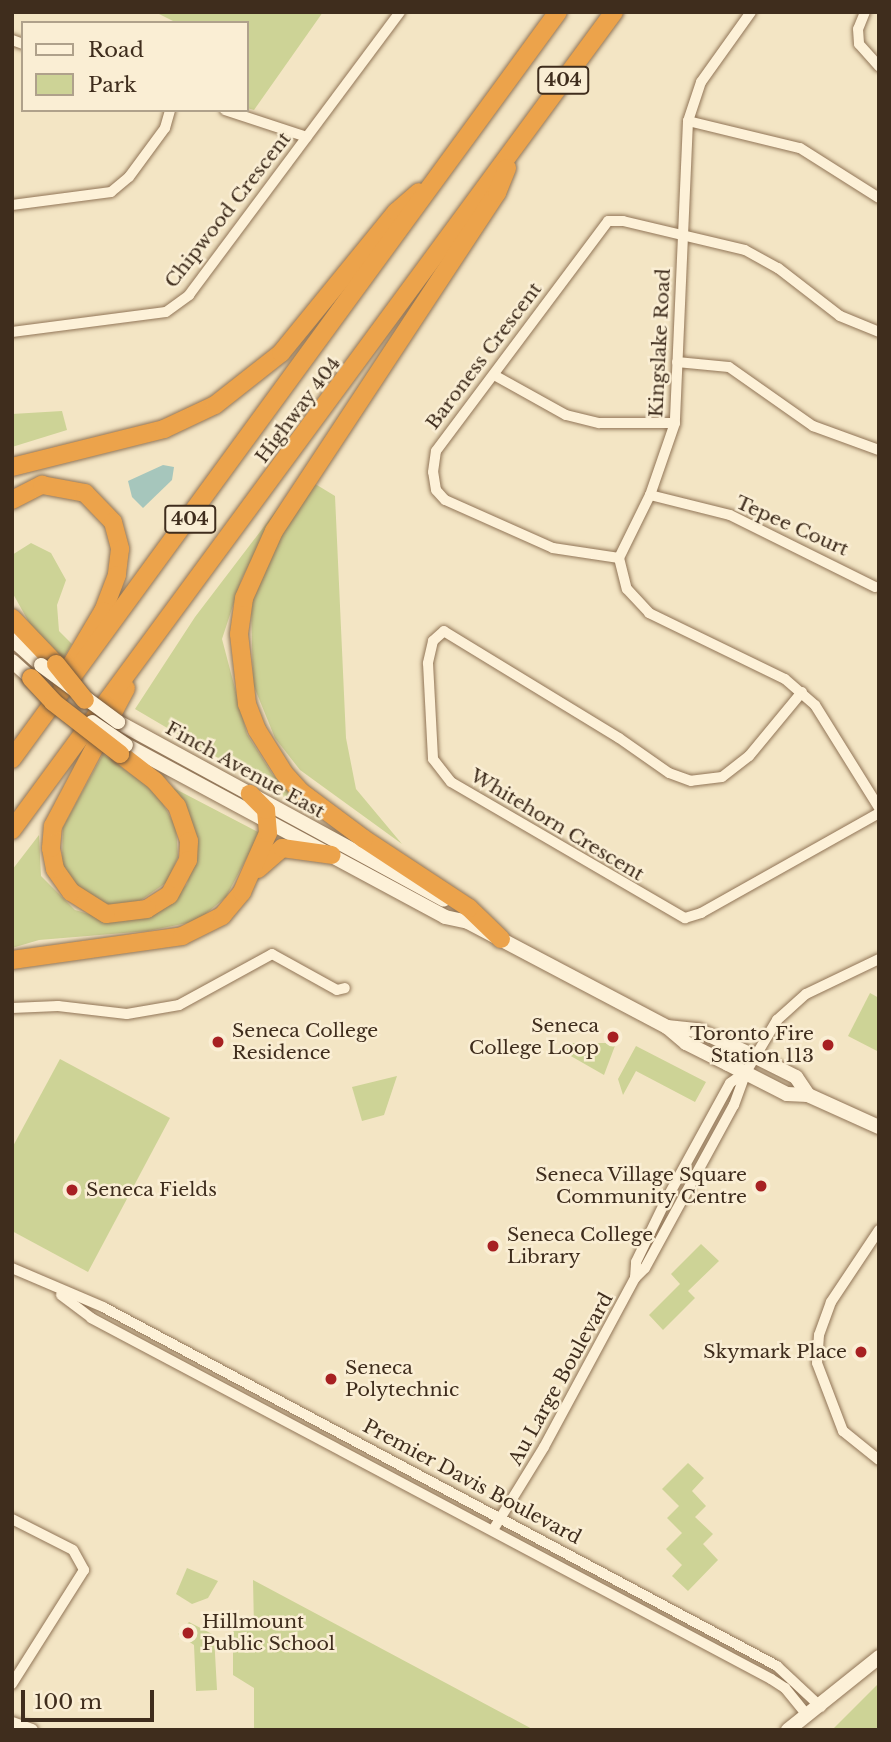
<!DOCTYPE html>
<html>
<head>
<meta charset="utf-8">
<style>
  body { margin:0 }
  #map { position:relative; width:891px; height:1742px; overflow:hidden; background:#f3e5c4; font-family:"Libre Baskerville",serif }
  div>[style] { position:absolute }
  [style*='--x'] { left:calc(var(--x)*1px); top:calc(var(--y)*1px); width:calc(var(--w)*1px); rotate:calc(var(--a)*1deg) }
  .green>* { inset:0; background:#cdd396 }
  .water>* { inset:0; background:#a6c6bc }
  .roads { filter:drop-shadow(0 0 2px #917557) drop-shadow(0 0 2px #917557) }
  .minor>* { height:10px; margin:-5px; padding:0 5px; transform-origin:5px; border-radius:5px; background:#fdf1d8 }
  .tertiary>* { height:12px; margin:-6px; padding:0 6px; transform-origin:6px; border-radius:6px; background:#fdf1d8 }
  .secondary>* { height:14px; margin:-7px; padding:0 7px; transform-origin:7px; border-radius:7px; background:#fdf1d8 }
  .motorway>* { height:18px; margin:-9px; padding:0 9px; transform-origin:9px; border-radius:9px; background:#eca34b }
  .bridges { filter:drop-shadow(0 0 2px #72563b) drop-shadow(0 0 2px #72563b) }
  .secondary-bridge>* { height:14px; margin:-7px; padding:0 7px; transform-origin:7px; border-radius:7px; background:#fdf1d8 }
  .motorway-bridge>* { height:18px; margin:-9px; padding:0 9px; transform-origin:9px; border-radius:9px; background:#eca34b }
  .dots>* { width:19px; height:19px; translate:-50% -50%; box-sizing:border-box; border:4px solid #faeed4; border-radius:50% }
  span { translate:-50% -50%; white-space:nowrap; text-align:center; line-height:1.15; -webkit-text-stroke:5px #faeed4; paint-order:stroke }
  .shield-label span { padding:2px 5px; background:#faeed4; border:2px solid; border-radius:5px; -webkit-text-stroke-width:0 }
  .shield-label { font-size:18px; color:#3f2d1d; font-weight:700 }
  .street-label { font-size:19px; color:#3f2d1d }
  .poi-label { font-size:19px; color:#3f2d1d }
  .right { translate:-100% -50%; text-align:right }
  .left { translate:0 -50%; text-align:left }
  .frame { position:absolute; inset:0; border:14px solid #3f2d1d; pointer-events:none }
  .legend { position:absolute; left:21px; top:21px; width:228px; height:91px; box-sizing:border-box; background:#faeed4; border:2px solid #afa18b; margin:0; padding:9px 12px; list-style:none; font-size:21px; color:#3f2d1d }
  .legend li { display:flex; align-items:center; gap:14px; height:35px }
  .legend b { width:35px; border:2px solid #afa18b }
  .scale { position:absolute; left:21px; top:1690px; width:133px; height:32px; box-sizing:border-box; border:4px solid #3f2d1d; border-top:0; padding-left:9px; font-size:21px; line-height:24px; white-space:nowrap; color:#3f2d1d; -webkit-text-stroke:5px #faeed4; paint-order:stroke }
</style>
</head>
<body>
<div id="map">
  <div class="green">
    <i style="clip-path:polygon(155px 12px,323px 12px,254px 110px,247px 108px,247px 23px,177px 23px)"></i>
    <i style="clip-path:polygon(62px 411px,67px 430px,12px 447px,12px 414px)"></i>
    <i style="clip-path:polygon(312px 482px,335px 496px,346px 738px,356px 789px,402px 844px,300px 770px,275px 738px,253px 684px,251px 604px,265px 561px)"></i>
    <i style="clip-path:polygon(285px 499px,242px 578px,222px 639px,247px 734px,273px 775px,315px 815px,135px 709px,195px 617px)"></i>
    <i style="clip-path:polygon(31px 543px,51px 553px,66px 580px,57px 605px,59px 631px,72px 644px,63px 659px,31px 626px,12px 592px,12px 555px)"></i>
    <i style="clip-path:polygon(103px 754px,157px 793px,176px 827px,178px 857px,167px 882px,137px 903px,111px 905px,90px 899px,72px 883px,62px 863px,63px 827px)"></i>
    <i style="clip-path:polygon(164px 783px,260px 833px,226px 897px,197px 921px,148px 931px,39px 940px,12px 948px,12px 870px,39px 835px,41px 876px,75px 910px,113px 921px,172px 900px,187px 884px,198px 844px,186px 806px)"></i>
    <i style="clip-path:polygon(870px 993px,879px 998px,879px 1052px,848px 1036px)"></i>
    <i style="clip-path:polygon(571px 1043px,616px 1043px,604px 1075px,562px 1051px)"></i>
    <i style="clip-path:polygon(636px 1046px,706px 1082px,695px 1102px,636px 1071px,623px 1095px,618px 1079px)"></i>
    <i style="clip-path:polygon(60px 1059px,170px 1118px,88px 1272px,12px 1231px,12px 1148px)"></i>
    <i style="clip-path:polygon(397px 1076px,384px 1115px,362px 1121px,352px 1087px)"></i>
    <i style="clip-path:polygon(701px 1244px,719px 1261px,688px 1291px,695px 1298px,663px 1330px,649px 1315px,680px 1284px,671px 1274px)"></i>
    <i style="clip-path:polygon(688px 1463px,704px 1478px,692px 1491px,706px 1506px,695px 1517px,713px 1534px,703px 1544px,718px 1560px,688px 1591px,672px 1576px,682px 1565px,666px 1549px,682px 1533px,667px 1518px,679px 1506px,662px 1489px)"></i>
    <i style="clip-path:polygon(187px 1568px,218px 1581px,208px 1598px,192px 1604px,176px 1594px)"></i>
    <i style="clip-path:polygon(253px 1580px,534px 1730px,254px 1730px,254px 1688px,233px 1675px,233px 1631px,254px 1628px)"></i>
    <i style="clip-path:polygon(189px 1622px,214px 1635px,217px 1690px,196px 1691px,194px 1645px,178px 1634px)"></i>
    <i style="clip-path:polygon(879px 1683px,879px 1730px,832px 1730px)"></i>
  </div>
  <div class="water">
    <i style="clip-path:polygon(163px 465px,174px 467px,172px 480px,143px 508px,132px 497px,128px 481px)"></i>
  </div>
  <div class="roads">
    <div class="minor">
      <i style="--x:751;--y:12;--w:86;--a:125.5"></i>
      <i style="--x:701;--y:82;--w:41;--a:108.4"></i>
      <i style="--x:688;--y:121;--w:302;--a:92.5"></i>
      <i style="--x:675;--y:423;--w:76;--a:109.1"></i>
      <i style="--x:650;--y:495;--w:70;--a:116.2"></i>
      <i style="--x:619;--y:558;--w:32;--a:76"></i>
      <i style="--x:627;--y:589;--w:33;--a:47"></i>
      <i style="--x:649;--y:613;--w:151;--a:25.9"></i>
      <i style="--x:785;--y:679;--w:40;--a:41"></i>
      <i style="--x:815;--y:705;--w:121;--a:58.1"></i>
      <i style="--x:865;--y:12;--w:18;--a:112"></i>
      <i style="--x:858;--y:29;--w:15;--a:86"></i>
      <i style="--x:859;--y:44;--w:30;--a:48"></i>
      <i style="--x:12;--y:40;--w:12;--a:20"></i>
      <i style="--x:225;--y:110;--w:86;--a:18.2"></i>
      <i style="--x:688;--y:121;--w:115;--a:13.6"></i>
      <i style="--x:800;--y:148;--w:93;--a:32.3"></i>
      <i style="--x:12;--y:205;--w:100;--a:-7.5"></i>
      <i style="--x:111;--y:192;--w:23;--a:-40"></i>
      <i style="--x:129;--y:177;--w:61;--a:-53.7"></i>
      <i style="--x:165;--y:128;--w:19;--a:-74"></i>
      <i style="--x:12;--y:332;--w:155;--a:-7.4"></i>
      <i style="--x:166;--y:312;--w:29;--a:-36"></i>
      <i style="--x:189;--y:295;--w:353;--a:-53.3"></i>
      <i style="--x:677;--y:362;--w:52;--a:5.5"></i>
      <i style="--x:729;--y:367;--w:103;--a:35.1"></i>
      <i style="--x:813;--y:426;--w:70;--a:20"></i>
      <i style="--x:494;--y:375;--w:82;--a:29.1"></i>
      <i style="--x:566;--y:415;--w:34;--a:14"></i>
      <i style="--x:599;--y:423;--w:76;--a:0"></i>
      <i style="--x:650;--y:495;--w:82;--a:14"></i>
      <i style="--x:730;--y:515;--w:162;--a:26.4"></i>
      <i style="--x:619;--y:558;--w:67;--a:-171.4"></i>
      <i style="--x:553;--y:548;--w:118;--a:-156"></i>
      <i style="--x:445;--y:500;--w:13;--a:-132"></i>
      <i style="--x:436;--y:490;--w:18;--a:-99"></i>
      <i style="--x:433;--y:472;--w:21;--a:-82"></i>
      <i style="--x:436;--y:451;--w:287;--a:-53.2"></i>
      <i style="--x:608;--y:221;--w:15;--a:0"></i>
      <i style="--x:623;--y:221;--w:125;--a:13.4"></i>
      <i style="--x:745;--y:250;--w:38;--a:29"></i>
      <i style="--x:778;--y:268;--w:78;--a:37.7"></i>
      <i style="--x:840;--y:316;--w:42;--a:22.3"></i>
      <i style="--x:802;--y:692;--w:83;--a:129.6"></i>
      <i style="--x:749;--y:756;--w:34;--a:142"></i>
      <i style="--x:722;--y:777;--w:31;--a:173"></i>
      <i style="--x:691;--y:781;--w:23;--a:-160"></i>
      <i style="--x:669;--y:773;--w:61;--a:-145"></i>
      <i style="--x:619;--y:738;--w:205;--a:-148.6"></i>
      <i style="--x:444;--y:631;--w:15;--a:138"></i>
      <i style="--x:433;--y:641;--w:23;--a:103"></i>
      <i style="--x:428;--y:663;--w:96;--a:87"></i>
      <i style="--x:433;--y:759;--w:29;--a:52"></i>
      <i style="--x:451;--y:782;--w:271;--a:30.2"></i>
      <i style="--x:685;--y:918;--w:17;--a:-17"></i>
      <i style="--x:701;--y:913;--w:204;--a:-29.3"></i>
      <i style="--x:12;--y:1008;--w:46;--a:-2.5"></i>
      <i style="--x:58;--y:1006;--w:69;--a:6.6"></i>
      <i style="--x:127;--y:1014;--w:53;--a:-9.8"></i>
      <i style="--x:179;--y:1005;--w:106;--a:-28.7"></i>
      <i style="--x:272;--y:954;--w:74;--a:29"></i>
      <i style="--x:337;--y:990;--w:8;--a:-14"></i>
      <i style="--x:879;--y:1230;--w:87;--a:123.7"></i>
      <i style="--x:831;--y:1302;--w:35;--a:110"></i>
      <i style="--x:819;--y:1335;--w:28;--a:94"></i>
      <i style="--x:817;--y:1363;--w:73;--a:69.1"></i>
      <i style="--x:843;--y:1431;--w:46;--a:38.9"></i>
      <i style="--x:12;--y:1268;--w:99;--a:23.2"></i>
      <i style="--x:103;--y:1307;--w:764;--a:28.04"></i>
      <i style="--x:777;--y:1666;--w:60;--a:43"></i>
      <i style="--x:635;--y:1278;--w:16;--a:-86"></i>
      <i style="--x:636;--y:1262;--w:69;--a:-64.2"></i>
      <i style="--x:666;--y:1200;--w:133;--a:-61.3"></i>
      <i style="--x:730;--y:1083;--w:19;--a:-35"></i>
      <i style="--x:61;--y:1295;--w:38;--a:37"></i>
      <i style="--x:91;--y:1318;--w:770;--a:27.96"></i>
      <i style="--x:771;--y:1679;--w:17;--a:33"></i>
      <i style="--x:785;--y:1688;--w:36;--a:51"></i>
      <i style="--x:12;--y:1519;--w:68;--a:26.9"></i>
      <i style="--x:73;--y:1550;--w:23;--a:61"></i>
      <i style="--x:84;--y:1570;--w:135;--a:122.3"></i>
      <i style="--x:493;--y:1530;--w:97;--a:-58.4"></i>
      <i style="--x:544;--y:1447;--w:192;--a:-61.7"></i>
      <i style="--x:635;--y:1278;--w:14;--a:-45"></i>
      <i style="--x:645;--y:1268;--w:186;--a:-61.4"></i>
      <i style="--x:734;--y:1105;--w:35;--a:-70"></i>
      <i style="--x:746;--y:1072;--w:61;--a:-59.2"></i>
      <i style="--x:777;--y:1020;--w:39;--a:-42"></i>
      <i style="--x:806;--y:994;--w:81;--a:-25.6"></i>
    </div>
    <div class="tertiary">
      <i style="--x:12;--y:1723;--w:21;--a:19"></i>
    </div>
    <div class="secondary">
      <i style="--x:12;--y:639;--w:39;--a:42"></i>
      <i style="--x:12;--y:661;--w:25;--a:42"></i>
      <i style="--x:118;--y:722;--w:371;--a:28.6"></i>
      <i style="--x:126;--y:745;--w:362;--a:28.3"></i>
      <i style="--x:445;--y:917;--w:24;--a:12"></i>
      <i style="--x:468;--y:922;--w:225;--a:27.8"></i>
      <i style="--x:667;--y:1027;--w:25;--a:40"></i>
      <i style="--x:686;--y:1043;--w:47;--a:26.6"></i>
      <i style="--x:728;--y:1064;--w:66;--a:27"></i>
      <i style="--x:787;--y:1094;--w:21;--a:3"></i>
      <i style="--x:808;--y:1095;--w:78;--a:24.3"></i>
      <i style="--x:667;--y:1027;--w:31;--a:6"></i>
      <i style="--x:698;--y:1030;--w:62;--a:24.9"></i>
      <i style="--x:754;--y:1056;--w:47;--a:26.6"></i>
      <i style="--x:796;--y:1077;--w:22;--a:56"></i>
      <i style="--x:788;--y:1730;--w:117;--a:-38.7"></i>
    </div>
    <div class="motorway">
      <i style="--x:12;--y:467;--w:157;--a:-14"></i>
      <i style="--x:164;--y:429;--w:56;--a:-25.2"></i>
      <i style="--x:215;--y:405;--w:84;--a:-38.2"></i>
      <i style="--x:281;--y:353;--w:182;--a:-50.8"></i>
      <i style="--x:396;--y:212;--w:30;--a:-41"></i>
      <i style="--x:12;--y:500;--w:34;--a:-27"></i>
      <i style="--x:42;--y:485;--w:44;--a:10.5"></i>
      <i style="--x:85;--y:493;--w:40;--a:46"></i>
      <i style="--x:113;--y:522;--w:28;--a:75"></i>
      <i style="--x:120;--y:549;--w:26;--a:97"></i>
      <i style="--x:117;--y:575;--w:39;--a:111"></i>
      <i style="--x:103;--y:611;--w:82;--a:120.6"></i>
      <i style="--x:12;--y:618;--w:64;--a:46.3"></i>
      <i style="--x:120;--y:754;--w:44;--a:37.6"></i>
      <i style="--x:155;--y:781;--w:33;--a:49"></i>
      <i style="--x:177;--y:806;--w:37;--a:71"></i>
      <i style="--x:189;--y:841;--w:19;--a:93"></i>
      <i style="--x:188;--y:860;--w:40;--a:118"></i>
      <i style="--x:169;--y:895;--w:26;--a:148"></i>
      <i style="--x:147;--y:909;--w:41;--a:173"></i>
      <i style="--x:106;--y:914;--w:41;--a:-147.8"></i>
      <i style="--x:71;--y:892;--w:28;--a:-125"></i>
      <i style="--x:55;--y:869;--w:21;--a:-101"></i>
      <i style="--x:51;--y:848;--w:22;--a:-85"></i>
      <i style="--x:53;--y:826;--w:156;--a:-62.1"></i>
      <i style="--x:12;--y:759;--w:925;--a:-53.84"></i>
      <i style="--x:12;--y:830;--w:1016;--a:-53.65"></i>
      <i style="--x:258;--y:869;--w:32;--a:-41"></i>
      <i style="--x:282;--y:848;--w:50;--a:8"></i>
      <i style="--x:501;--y:939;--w:45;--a:-135.9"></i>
      <i style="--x:469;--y:908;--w:126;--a:-146.7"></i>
      <i style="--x:364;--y:839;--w:79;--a:-143.3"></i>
      <i style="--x:301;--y:792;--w:25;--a:-132"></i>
      <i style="--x:284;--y:773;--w:51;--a:-122.1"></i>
      <i style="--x:257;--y:730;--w:28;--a:-111"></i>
      <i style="--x:247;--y:704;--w:70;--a:-96.5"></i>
      <i style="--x:239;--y:634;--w:36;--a:-82"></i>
      <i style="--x:244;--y:598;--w:73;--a:-65.9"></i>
      <i style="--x:274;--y:531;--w:405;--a:-56.6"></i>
      <i style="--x:497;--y:193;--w:27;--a:-68"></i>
      <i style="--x:12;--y:960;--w:172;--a:-8"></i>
      <i style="--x:182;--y:936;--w:45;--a:-26.6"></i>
      <i style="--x:222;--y:916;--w:31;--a:-50"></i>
      <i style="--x:242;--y:892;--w:64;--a:-66.2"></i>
      <i style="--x:268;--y:833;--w:23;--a:-95"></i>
      <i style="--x:266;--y:810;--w:23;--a:-135"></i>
    </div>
  </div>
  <div class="bridges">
    <div class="secondary-bridge">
      <i style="--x:41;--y:665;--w:96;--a:36.5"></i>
      <i style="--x:92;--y:722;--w:41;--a:34.1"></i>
    </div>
    <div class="motorway-bridge">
      <i style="--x:56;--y:664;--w:46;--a:51.1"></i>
      <i style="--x:31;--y:678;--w:33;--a:47"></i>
      <i style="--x:53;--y:702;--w:85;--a:37.8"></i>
    </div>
  </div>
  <div class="dots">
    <i style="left:613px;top:1037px;background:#a72022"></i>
    <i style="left:218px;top:1042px;background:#a72022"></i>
    <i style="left:828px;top:1045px;background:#a72022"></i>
    <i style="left:761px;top:1186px;background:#a72022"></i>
    <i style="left:72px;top:1190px;background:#a72022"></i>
    <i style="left:493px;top:1246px;background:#a72022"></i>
    <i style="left:861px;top:1352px;background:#a72022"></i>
    <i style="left:331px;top:1379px;background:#a72022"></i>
    <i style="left:188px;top:1633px;background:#a72022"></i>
  </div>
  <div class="shield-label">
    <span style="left:563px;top:80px">404</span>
    <span style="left:190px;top:519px">404</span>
  </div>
  <div class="street-label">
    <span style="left:228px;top:210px;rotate:-52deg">Chipwood Crescent</span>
    <span style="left:660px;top:343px;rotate:-87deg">Kingslake Road</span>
    <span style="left:484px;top:356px;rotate:-53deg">Baroness Crescent</span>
    <span style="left:298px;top:410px;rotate:-53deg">Highway 404</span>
    <span style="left:792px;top:526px;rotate:24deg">Tepee Court</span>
    <span style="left:245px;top:770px;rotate:29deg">Finch Avenue East</span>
    <span style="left:557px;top:825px;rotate:31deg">Whitehorn Crescent</span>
    <span style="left:561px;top:1379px;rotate:-61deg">Au Large Boulevard</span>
    <span style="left:472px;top:1482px;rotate:28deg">Premier Davis Boulevard</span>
  </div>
  <div class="poi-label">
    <span class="right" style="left:599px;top:1037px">Seneca<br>College Loop</span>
    <span class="left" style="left:232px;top:1042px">Seneca College<br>Residence</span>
    <span class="right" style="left:814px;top:1045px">Toronto Fire<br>Station 113</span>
    <span class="right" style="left:747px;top:1186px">Seneca Village Square<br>Community Centre</span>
    <span class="left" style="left:86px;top:1190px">Seneca Fields</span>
    <span class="left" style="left:507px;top:1246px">Seneca College<br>Library</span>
    <span class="right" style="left:847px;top:1352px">Skymark Place</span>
    <span class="left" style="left:345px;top:1379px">Seneca<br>Polytechnic</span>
    <span class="left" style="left:202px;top:1633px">Hillmount<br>Public School</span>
  </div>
  <div class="frame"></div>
  <ul class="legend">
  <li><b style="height:9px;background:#fdf1d8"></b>Road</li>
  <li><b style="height:19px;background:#cdd396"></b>Park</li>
  </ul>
  <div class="scale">100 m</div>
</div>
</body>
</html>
